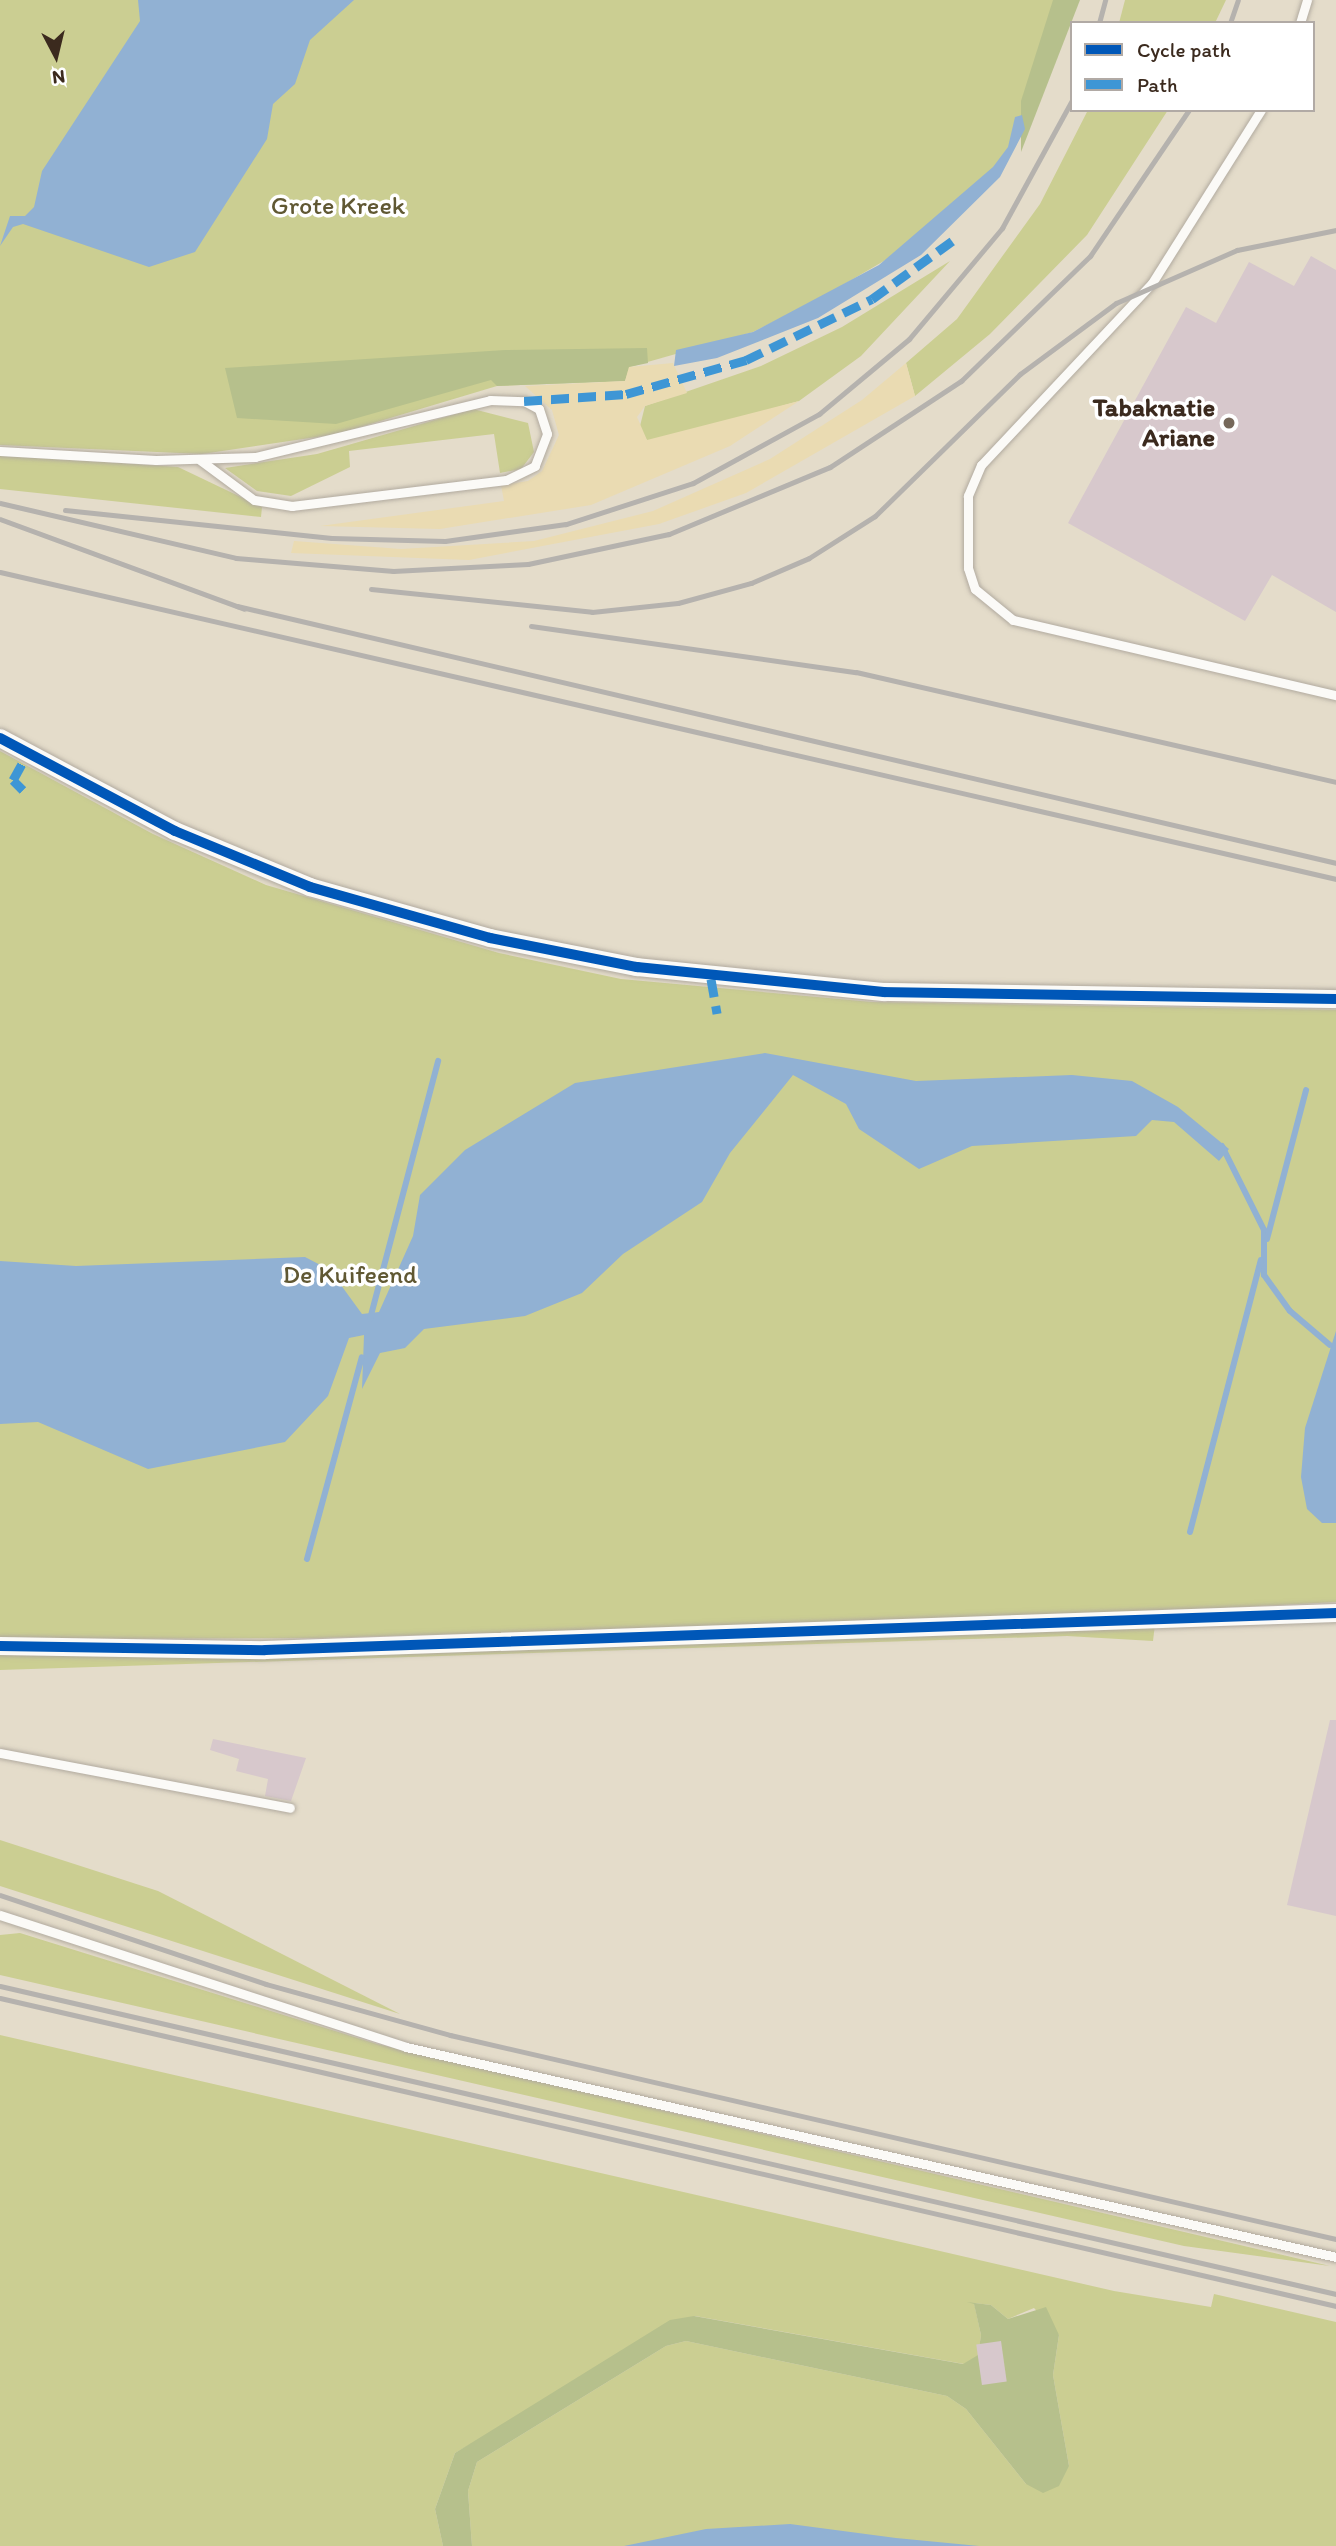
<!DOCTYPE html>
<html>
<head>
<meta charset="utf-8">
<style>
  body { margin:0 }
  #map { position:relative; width:1336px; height:2546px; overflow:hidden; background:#e4dcca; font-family:Itim,sans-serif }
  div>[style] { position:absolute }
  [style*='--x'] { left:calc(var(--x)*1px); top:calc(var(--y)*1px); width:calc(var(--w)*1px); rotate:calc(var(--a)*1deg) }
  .green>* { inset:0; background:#cbce92 }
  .forest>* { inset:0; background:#b6c08c }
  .sand>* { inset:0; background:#eadbb2 }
  .water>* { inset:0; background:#91b1d3 }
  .stream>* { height:6px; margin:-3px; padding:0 3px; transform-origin:3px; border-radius:3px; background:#91b1d3 }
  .building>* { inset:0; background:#d7c8cc; transform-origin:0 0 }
  .roads { filter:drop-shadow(0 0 2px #b1aa9f) drop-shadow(0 0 2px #b1aa9f) }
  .service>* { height:9px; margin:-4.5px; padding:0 4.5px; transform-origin:4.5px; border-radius:4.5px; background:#fbfaf7 }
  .minor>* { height:18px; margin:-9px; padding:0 9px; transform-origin:9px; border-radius:9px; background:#fbfaf7 }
  .rail>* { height:5px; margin:-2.5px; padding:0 2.5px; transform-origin:2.5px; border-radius:2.5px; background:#b5b2ae }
  .quiet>* { height:9px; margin-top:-4.5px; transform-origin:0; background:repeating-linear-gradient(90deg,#3e96d5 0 18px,transparent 0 27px) }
  .cycleway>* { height:10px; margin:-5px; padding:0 5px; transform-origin:5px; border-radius:5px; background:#0057b8 }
  .dots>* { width:19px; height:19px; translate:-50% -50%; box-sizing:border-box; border:4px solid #fff; border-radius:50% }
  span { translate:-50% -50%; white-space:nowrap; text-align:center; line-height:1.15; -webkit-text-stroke:7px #fff; paint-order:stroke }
  .park-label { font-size:26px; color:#605833 }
  .poi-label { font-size:26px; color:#3b2a1e; font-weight:700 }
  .right { translate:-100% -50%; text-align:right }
  .legend { position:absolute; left:1070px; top:21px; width:245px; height:91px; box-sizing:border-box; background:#fff; border:2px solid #b1aaa5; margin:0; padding:9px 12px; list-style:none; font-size:21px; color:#3b2a1e }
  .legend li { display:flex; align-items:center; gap:14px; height:35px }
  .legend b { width:35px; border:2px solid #b1aaa5 }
  .north { position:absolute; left:21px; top:21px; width:70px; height:70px; -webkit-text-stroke:5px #fff; paint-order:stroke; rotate:173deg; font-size:19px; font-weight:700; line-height:28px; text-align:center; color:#3b2a1e }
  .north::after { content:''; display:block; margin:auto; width:24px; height:32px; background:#3b2a1e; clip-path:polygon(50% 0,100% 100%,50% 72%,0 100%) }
</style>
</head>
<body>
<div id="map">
  <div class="green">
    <i style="clip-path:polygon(0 0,1074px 0,1019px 137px,989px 178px,918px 241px,812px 303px,753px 332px,630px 367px,625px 381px,497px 386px,337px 434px,202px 454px,0 445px)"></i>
    <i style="clip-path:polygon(1125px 0,1226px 0,1215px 23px,1119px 23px)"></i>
    <i style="clip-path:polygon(1088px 110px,1168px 110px,1087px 235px,990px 334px,915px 396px,906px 363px,957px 319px,1040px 204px)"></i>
    <i style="clip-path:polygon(950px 261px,861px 356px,799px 401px,660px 440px,647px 440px,639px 430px,645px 406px,761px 366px,842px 327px)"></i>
    <i style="clip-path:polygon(473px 409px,528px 423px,534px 452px,521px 469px,500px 473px,494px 434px,349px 451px,350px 467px,291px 496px,257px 491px,225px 468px,317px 454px)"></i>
    <i style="clip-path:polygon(0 455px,178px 467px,262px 507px,261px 517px,0 489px)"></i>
    <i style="clip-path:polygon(0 751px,153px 834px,266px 885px,499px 953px,621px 979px,872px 1002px,1336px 1010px,1336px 1602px,1032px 1618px,316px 1638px,0 1639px)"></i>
    <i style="clip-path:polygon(1155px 1624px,1153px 1641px,1067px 1636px,0 1670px,0 1652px,225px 1656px)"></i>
    <i style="clip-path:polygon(0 1840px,158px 1891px,400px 2014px,0 1886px)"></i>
    <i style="clip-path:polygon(20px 1933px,377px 2044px,1330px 2266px,1184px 2246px,0 1975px,0 1935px)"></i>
    <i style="clip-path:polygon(0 2035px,1114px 2291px,1211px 2307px,1214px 2294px,1336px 2322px,1336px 2546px,472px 2546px,468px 2491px,477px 2462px,666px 2346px,686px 2341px,947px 2396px,966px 2409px,1026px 2484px,1069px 2466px,1053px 2375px,1059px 2335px,1034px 2308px,1008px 2319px,991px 2305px,974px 2303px,981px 2335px,978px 2356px,964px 2364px,695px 2316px,455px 2453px,435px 2509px,443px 2546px,0 2546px)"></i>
  </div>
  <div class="forest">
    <i style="clip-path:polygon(1053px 0,1080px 0,1021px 152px,1021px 101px)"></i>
    <i style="clip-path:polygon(647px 348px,648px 363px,629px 367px,625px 381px,497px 386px,491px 380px,336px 424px,237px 418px,225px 368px,505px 350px)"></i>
    <i style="clip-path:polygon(967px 2302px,991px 2305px,1008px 2319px,1046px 2307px,1059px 2335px,1053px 2375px,1069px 2466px,1059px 2486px,1043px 2493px,1026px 2484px,966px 2409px,947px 2396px,686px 2341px,666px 2346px,477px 2462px,468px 2491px,472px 2546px,443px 2546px,435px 2509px,455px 2453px,670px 2320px,694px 2316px,963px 2364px,978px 2355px,981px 2335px,974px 2304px)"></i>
  </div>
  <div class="sand">
    <i style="clip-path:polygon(673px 363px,687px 393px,645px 406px,637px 417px,647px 440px,799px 401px,730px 446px,591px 505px,440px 529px,320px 526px,504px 501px,501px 485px,528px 481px,542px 471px,559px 435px,552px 410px,525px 386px,625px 381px,629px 367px)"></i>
    <i style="clip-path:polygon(906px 363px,915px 396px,746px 493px,659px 524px,469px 560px,291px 553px,294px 541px,401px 549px,534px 541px,653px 511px,770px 459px,862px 400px)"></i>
  </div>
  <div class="water">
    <i style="clip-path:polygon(138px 0,354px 0,310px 40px,295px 84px,273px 104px,267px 139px,195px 252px,149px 267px,23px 224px,13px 227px,0 246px,10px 216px,25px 216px,34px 207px,42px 171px,140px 21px)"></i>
    <i style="clip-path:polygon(1022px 115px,1025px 129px,1000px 177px,921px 255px,818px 318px,717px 358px,674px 366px,676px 350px,753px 332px,879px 265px,993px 167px,1008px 147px,1015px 117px)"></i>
    <i style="clip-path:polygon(765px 1053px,916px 1081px,1072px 1075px,1132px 1081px,1178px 1107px,1229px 1149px,1219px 1161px,1174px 1122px,1152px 1120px,1136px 1136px,972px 1146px,919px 1169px,859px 1129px,846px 1104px,793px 1075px,730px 1153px,702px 1202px,623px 1254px,582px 1293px,525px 1316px,424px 1329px,405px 1348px,380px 1353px,362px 1389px,364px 1335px,349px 1338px,328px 1396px,285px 1442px,148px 1469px,38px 1422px,0 1424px,0 1261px,76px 1266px,305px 1257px,330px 1270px,362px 1314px,379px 1312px,413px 1236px,420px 1195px,465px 1150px,575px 1083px)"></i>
    <i style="clip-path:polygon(1336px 1331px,1336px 1523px,1322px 1523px,1307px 1509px,1301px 1477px,1305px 1428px)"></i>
    <i style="clip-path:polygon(790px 2524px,896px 2538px,979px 2546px,624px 2546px,706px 2529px)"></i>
  </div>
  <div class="stream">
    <i style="--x:1222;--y:1146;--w:94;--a:63.4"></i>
    <i style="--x:1264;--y:1230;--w:45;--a:90"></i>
    <i style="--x:1264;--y:1275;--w:44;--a:54.2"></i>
    <i style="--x:1290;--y:1311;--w:52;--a:40.4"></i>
    <i style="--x:1267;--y:1239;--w:154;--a:-75.3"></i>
    <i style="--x:370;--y:1319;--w:267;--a:-75.2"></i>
    <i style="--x:1190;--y:1532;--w:281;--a:-75.4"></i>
    <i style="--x:307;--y:1559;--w:209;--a:-74.8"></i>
  </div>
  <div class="building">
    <i style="clip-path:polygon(1311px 256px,1336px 270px,1336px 612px,1272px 575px,1245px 621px,1068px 523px,1186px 307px,1216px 323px,1249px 262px,1294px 286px)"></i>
    <i style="clip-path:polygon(1330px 1720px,1336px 1720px,1336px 1916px,1287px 1905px)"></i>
    <i style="clip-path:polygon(213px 1739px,306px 1758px,291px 1801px,265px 1796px,268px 1779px,236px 1771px,239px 1759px,210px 1750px)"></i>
    <i style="left:1001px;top:2341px;width:41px;height:25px;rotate:82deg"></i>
  </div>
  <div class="roads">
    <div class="service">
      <i style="--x:1300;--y:23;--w:24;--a:-73"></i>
      <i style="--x:1261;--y:110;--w:204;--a:122.2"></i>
      <i style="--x:1152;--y:283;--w:250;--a:133.2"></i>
      <i style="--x:981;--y:465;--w:34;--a:113"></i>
      <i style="--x:968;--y:496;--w:72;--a:90"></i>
      <i style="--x:968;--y:568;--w:22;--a:72"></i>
      <i style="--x:975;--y:589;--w:49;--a:39.2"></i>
      <i style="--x:1013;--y:620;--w:332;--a:13.1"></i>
      <i style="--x:0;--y:451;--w:156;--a:3.3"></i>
      <i style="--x:156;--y:460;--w:99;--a:-1.7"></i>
      <i style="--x:255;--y:457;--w:242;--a:-13.6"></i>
      <i style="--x:490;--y:400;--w:34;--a:2"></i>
      <i style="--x:524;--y:401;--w:17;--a:28"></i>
      <i style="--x:539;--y:409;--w:26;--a:72"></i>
      <i style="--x:547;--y:434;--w:34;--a:111"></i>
      <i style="--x:535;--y:466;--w:32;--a:154"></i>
      <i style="--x:506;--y:480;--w:216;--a:173.1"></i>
      <i style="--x:292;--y:506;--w:38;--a:-171"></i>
      <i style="--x:254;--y:500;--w:67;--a:-143.5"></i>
      <i style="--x:0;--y:1753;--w:295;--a:10.7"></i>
      <i style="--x:0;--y:1915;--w:427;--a:18"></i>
      <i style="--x:406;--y:2047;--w:953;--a:12.72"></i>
    </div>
    <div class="minor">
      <i style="--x:0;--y:738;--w:198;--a:28"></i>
      <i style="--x:175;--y:831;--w:146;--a:22.5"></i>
      <i style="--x:310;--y:887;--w:187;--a:15.8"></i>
      <i style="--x:490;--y:938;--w:150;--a:11.2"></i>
      <i style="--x:637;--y:967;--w:248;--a:5.8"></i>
      <i style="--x:884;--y:992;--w:452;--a:0.9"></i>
      <i style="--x:0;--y:1646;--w:265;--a:0.9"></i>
      <i style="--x:265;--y:1650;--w:1072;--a:-1.98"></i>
    </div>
  </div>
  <div class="rail">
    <i style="--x:1099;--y:23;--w:24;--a:-75"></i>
    <i style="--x:1230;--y:23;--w:24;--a:-71"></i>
    <i style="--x:0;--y:503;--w:242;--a:13.1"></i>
    <i style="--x:236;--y:558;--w:158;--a:4.7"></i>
    <i style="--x:393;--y:571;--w:135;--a:-3"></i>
    <i style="--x:528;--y:564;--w:144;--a:-12"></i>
    <i style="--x:669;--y:534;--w:174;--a:-22.6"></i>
    <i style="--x:830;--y:467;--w:157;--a:-33.3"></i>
    <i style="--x:961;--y:381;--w:180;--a:-44.1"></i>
    <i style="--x:1090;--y:256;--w:176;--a:-55.9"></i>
    <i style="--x:65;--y:510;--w:268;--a:6"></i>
    <i style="--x:332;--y:538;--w:113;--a:1.5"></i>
    <i style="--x:445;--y:541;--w:122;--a:-8"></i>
    <i style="--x:566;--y:524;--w:133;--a:-17.9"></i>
    <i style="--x:693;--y:483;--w:144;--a:-28.7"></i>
    <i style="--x:819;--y:414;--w:117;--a:-39.8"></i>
    <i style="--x:909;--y:339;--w:145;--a:-50"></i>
    <i style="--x:1002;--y:228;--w:146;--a:-61.3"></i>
    <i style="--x:0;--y:519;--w:260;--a:20.2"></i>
    <i style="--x:0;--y:572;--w:1371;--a:12.94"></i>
    <i style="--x:371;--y:589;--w:222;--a:5.9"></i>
    <i style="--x:592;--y:612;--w:86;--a:-6"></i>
    <i style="--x:678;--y:603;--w:76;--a:-15.3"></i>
    <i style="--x:751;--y:583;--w:63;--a:-23.3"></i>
    <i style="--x:809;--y:558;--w:78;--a:-32.5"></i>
    <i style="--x:875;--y:516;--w:203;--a:-44.4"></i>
    <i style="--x:1020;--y:374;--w:119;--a:-36.5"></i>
    <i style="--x:1116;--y:303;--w:132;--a:-23.7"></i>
    <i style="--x:1237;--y:250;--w:101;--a:-11.4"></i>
    <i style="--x:237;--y:606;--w:1129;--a:13.16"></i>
    <i style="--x:531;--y:626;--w:328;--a:8.1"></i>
    <i style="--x:856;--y:672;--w:492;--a:12.9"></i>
    <i style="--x:0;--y:1895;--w:280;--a:18.5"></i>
    <i style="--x:266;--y:1984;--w:191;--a:15.5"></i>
    <i style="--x:450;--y:2035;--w:909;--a:12.97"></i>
    <i style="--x:0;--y:1986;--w:1371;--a:12.98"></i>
    <i style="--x:0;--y:1998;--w:1371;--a:12.98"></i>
  </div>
  <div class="quiet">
    <i style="--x:524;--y:401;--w:102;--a:-3.9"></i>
    <i style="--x:626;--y:394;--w:125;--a:-15.8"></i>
    <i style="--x:746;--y:360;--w:140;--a:-25.8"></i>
    <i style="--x:872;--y:299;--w:107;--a:-35.9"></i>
    <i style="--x:23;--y:790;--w:14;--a:-135"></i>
    <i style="--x:13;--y:780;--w:31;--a:-61"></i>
    <i style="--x:711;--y:979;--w:35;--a:80"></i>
  </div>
  <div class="cycleway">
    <i style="--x:0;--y:738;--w:198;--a:28"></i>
    <i style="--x:175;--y:831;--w:146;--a:22.5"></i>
    <i style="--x:310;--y:887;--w:187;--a:15.8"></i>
    <i style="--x:490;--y:938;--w:150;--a:11.2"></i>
    <i style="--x:637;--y:967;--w:248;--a:5.8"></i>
    <i style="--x:884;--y:992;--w:452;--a:0.9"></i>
    <i style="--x:0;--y:1646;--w:265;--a:0.9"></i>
    <i style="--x:265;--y:1650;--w:1072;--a:-1.98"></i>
  </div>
  <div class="dots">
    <i style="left:1229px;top:423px;background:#76685a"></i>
  </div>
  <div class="park-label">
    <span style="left:338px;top:206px">Grote Kreek</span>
    <span style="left:350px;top:1275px">De Kuifeend</span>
  </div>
  <div class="poi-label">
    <span class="right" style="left:1215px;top:423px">Tabaknatie<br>Ariane</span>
  </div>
  <ul class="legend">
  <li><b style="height:9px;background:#0057b8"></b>Cycle path</li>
  <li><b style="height:9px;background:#3e96d5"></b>Path</li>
  </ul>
  <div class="north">N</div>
</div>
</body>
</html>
